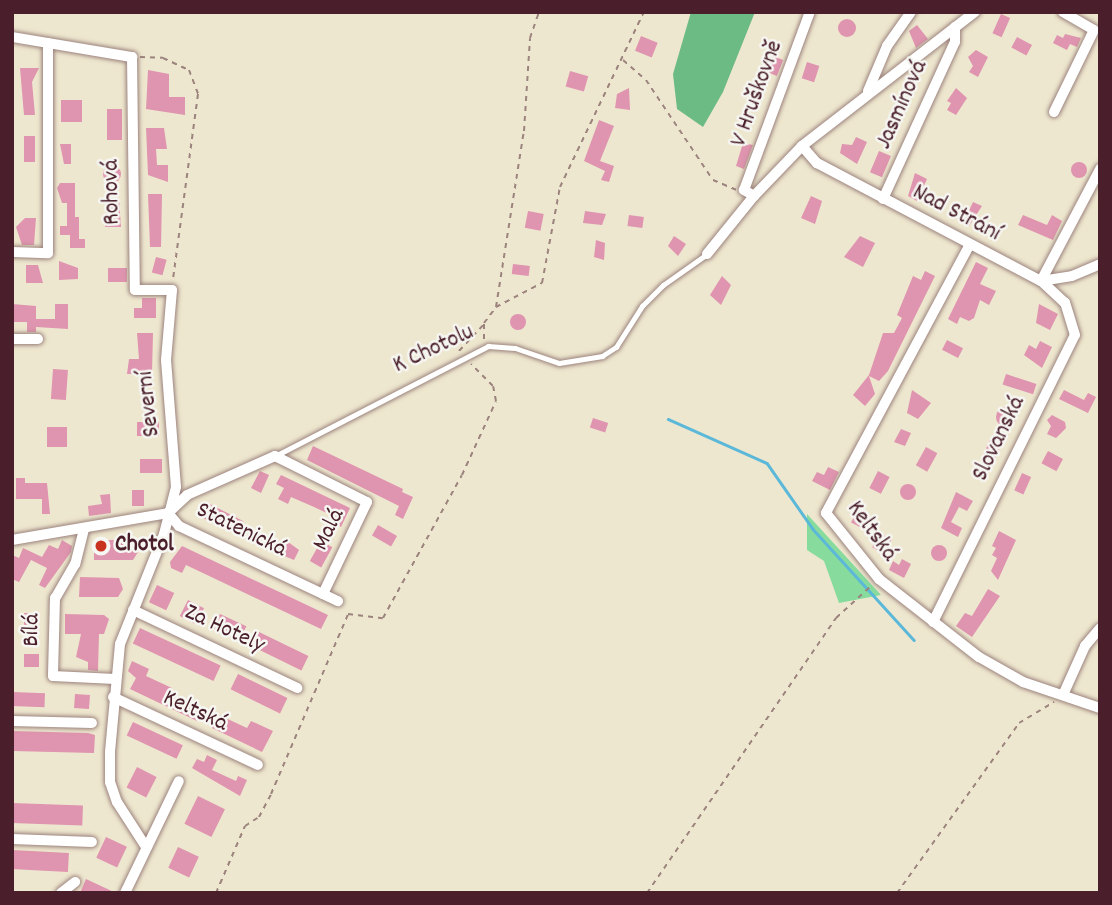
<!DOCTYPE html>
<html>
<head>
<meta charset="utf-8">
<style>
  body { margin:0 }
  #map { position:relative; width:1112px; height:905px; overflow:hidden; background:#eee7cf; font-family:Dekko,sans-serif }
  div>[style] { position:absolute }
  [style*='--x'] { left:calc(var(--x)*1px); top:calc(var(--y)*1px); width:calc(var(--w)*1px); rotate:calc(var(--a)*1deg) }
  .green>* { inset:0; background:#87db9d }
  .forest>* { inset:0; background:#6dbb84 }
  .stream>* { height:2.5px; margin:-1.25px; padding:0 1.25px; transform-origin:1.25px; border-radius:1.25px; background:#5bb8d9 }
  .building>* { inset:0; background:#df94af; transform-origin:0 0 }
  .round { border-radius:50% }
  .path>* { height:2px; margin-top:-1px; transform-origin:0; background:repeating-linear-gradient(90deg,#9c837d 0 5px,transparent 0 10px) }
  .roads { filter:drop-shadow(0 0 2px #9c837d) drop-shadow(0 0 2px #9c837d) }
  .lane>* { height:5px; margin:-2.5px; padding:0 2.5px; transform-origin:2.5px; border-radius:2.5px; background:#fff }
  .street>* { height:10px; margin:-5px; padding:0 5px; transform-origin:5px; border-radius:5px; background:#fff }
  .dots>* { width:19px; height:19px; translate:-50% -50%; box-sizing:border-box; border:4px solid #f6f6f2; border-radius:50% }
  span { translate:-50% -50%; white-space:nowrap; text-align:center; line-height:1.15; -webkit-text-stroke:5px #f6f6f2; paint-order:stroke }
  .street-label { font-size:24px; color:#4a1f2b }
  .poi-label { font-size:24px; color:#4a1f2b; font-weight:700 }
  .left { translate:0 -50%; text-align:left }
  .frame { position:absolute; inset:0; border:14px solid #4a1f2b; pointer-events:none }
</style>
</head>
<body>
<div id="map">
  <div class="green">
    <i style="clip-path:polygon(807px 514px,881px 595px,839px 603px,824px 561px,807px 550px)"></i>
  </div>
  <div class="forest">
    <i style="clip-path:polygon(691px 12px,755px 12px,723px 92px,703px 127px,677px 109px,673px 74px)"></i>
  </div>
  <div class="stream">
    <i style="--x:668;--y:419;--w:108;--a:24"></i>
    <i style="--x:767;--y:463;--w:80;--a:55.1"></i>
    <i style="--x:813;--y:529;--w:150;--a:47.7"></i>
  </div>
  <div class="building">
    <i style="left:1001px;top:14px;width:10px;height:21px;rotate:24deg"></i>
    <i class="round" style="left:838px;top:19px;width:18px;height:18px"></i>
    <i style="clip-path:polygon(917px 25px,928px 39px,916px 48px,909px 31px)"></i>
    <i style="clip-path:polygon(1065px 34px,1081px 38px,1077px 47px,1070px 44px,1067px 50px,1053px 43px,1057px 35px,1063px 38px)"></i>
    <i style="left:641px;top:36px;width:18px;height:16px;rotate:22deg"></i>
    <i style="left:1017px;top:37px;width:17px;height:12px;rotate:28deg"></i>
    <i style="clip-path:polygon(976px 50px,988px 57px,978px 77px,969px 72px,973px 66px,968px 57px)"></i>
    <i style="left:773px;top:56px;width:11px;height:17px;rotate:22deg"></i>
    <i style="left:807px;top:62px;width:13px;height:17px;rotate:18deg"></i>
    <i style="clip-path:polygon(20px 68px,39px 68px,32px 82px,35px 115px,24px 115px)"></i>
    <i style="clip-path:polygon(148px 70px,169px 74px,169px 97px,185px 97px,185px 115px,146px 109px)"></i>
    <i style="left:570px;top:71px;width:19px;height:16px;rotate:16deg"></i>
    <i style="clip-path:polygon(629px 88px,630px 110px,615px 108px,617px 94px)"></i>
    <i style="clip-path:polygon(956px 88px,967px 98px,956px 115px,947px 110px,951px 103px,947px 101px)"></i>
    <i style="left:61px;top:100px;width:21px;height:22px"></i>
    <i style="left:107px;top:109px;width:15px;height:31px"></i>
    <i style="clip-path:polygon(599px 120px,614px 126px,600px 161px,614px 166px,609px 182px,601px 180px,605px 171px,584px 161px)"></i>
    <i style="clip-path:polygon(146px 128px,164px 128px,167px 149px,156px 149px,157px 165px,168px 165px,168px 182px,148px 175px)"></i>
    <i style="left:24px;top:136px;width:11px;height:26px"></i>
    <i style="clip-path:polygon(856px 137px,867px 142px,857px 164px,840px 153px,842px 144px,852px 145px)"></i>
    <i style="clip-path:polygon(743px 143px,753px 145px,744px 169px,736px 166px)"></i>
    <i style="clip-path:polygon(60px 144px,71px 144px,71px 164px,64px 164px)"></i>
    <i style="left:879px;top:151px;width:13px;height:23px;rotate:23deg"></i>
    <i class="round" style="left:1071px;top:162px;width:16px;height:16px"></i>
    <i class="round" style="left:103px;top:165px;width:18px;height:18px"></i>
    <i style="clip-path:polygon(915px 173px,927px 179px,917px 201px,908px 196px)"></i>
    <i style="clip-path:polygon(60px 183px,75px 183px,75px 217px,79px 217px,79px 239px,85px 239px,85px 248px,70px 248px,70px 235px,60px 235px,60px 226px,67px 226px,67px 203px,62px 203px,57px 188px)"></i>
    <i style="clip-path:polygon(148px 194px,162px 194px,161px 247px,150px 247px)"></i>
    <i style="clip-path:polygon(811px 196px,822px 201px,815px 224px,801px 218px)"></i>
    <i style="clip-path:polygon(107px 199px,119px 199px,121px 227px,105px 227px)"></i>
    <i style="clip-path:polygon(973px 202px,982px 206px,969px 226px,963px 223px)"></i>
    <i style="left:528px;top:211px;width:16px;height:17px;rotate:11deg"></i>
    <i style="clip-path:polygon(585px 211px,606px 214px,602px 225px,583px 223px)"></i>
    <i style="left:629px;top:215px;width:15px;height:11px;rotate:8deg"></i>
    <i style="clip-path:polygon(1023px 215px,1047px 225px,1052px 215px,1062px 221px,1053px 240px,1018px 225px)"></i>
    <i style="clip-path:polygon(25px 218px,36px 218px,34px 245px,22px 245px,16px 227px)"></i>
    <i style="clip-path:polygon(674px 236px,686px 244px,678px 256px,668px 246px)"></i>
    <i style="clip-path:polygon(860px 236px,875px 243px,863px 267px,844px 257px)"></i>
    <i style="clip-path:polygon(596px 240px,605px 243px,604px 260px,594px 257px)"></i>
    <i style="left:156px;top:257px;width:11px;height:16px;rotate:15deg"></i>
    <i style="clip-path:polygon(59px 261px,78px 268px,78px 279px,59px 280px)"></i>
    <i style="clip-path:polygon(976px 262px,988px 268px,980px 284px,996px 291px,989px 305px,980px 300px,974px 318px,969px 321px,960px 317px,957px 324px,948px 319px)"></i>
    <i style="left:513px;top:264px;width:17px;height:10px;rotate:7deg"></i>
    <i style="clip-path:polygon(26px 265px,38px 265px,43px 283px,26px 283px)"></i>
    <i style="left:127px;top:268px;width:14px;height:19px;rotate:90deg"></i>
    <i style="clip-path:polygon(925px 271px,935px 276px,888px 371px,879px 381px,869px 376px,875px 394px,865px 406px,853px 395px,869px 375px,883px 333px,894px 333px,902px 318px,897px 315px,913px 276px,921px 280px)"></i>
    <i style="clip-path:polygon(722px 276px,731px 285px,721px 305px,710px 295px)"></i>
    <i style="clip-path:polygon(142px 298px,156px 298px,156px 318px,134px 318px,134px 308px,142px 308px)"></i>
    <i style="clip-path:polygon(12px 304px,36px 306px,36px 319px,55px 319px,55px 304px,68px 304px,68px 329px,36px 327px,36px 332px,27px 332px,27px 322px,12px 322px)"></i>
    <i style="clip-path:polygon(1039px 304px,1058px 314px,1050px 330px,1036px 323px)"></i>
    <i class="round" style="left:510px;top:314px;width:16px;height:16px"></i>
    <i style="clip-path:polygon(137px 333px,153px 333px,152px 374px,127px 374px,129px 359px,139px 359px)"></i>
    <i style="left:947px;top:340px;width:18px;height:11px;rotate:27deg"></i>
    <i style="clip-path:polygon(1040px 341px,1052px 347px,1042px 368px,1024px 355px,1029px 345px,1036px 349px)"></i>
    <i style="left:53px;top:369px;width:15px;height:30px;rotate:4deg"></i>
    <i style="left:1006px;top:374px;width:32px;height:11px;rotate:18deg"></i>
    <i style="clip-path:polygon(912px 390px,931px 403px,918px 419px,907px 413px)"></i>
    <i style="clip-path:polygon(1064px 390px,1084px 400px,1088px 393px,1096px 397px,1088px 413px,1059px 399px)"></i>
    <i class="round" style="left:996px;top:407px;width:20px;height:20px"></i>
    <i style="clip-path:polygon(1052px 415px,1065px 422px,1066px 428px,1056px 438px,1047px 434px,1051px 426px,1047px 420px)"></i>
    <i style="left:593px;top:418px;width:16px;height:10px;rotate:18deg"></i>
    <i style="left:137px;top:422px;width:22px;height:14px"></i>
    <i style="left:47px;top:427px;width:20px;height:20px"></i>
    <i style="clip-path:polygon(901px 429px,911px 433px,905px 446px,894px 442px)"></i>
    <i style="left:990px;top:440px;width:12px;height:16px;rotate:24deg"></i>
    <i style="clip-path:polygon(313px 446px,403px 489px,402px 492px,413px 497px,403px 519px,395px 515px,399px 506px,307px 460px)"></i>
    <i style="left:926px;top:447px;width:13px;height:21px;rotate:29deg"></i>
    <i style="left:1048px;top:451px;width:17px;height:14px;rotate:28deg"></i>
    <i style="left:140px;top:459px;width:22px;height:14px"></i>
    <i style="clip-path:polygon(828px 467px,839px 472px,830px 490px,812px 481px,817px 472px,824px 475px)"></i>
    <i style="clip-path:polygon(260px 471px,269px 475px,261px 493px,251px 488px)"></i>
    <i style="left:878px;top:471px;width:13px;height:19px;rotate:27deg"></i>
    <i style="left:1022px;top:473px;width:10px;height:19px;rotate:24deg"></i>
    <i style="clip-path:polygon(281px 475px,350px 508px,341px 527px,329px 521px,331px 515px,314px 507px,291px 497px,288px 504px,278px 499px,284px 488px,276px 484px)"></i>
    <i style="clip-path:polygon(16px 478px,25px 478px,25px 483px,47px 483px,50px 514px,42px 514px,42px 499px,16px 499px)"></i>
    <i class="round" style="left:900px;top:484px;width:16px;height:16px"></i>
    <i style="left:132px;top:490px;width:12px;height:16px"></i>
    <i style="clip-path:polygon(956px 492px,973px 501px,967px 511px,959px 507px,951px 522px,962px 528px,958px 537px,941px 528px)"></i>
    <i style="clip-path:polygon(110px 494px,111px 513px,89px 516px,88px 506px,102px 504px,100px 495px)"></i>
    <i style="clip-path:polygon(210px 504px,243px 521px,246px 526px,241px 536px,201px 517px)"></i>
    <i style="left:857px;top:511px;width:13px;height:13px;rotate:27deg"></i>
    <i style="left:378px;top:525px;width:22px;height:12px;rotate:30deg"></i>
    <i style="clip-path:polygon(999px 531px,1016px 540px,998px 580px,991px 571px,997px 558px,992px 555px,996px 548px,992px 546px)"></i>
    <i style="left:879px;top:533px;width:14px;height:16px;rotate:25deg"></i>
    <i style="clip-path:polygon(284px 539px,299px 550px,294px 560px,277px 553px)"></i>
    <i style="clip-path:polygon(62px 540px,72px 546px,71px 552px,45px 588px,39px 585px,47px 568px,31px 560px,19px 582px,12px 579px,12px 555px,19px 558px,23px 548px,42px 557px,49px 545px,58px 549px)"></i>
    <i style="clip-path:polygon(94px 540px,133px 540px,138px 552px,133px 560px,94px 560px)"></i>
    <i style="left:321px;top:541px;width:13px;height:23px;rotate:29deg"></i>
    <i class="round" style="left:931px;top:545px;width:16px;height:16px"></i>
    <i style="clip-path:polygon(182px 546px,328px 615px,321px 629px,186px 565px,182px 573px,171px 568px,170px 562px)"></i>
    <i style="clip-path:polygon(902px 559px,911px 564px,904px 578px,889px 570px,893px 561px,899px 565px)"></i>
    <i style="clip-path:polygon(80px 577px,119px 578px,123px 589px,118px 597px,79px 597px)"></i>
    <i style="left:157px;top:585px;width:19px;height:19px;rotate:25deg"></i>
    <i style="clip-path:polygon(988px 589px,1000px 596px,972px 637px,956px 626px,965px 613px,972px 616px)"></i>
    <i style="left:188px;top:600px;width:18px;height:18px;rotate:27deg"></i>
    <i style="left:24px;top:613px;width:15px;height:14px"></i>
    <i style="clip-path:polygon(65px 614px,104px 615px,109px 619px,104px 634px,99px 634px,98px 671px,88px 670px,88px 662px,76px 657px,81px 634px,65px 634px)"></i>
    <i style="left:220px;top:614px;width:29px;height:16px;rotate:25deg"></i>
    <i style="left:140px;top:628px;width:89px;height:17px;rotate:25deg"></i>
    <i style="left:259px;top:632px;width:55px;height:16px;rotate:26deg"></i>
    <i style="left:24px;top:654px;width:15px;height:13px"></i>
    <i style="clip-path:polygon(132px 661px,149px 669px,146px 676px,172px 688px,170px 694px,203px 710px,197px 721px,130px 689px,136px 678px,128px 671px)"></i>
    <i style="left:238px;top:674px;width:55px;height:17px;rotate:26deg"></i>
    <i style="left:12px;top:692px;width:33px;height:14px;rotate:2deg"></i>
    <i style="left:75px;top:694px;width:15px;height:14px;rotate:4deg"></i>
    <i style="clip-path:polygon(219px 715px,247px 728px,251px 721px,273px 731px,262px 752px,212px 728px)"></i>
    <i style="left:133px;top:722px;width:55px;height:15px;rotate:25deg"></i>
    <i style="clip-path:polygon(12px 731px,88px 733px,95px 735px,94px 753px,12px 751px)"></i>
    <i style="clip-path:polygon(207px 755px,217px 760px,212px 770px,236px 781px,238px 776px,247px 780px,240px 796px,192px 768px,197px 759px,204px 762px)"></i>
    <i style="left:137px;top:767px;width:22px;height:23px;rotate:27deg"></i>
    <i style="left:198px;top:796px;width:30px;height:31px;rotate:26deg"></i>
    <i style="left:12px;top:803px;width:71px;height:20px;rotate:2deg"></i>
    <i style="left:106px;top:837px;width:23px;height:23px;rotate:25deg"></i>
    <i style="left:178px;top:847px;width:23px;height:23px;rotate:25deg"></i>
    <i style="left:12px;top:850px;width:57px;height:19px;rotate:3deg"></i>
    <i style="clip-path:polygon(86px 879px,116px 893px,80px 893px)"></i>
  </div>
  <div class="path">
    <i style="--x:140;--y:57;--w:23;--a:2"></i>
    <i style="--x:163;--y:58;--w:29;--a:25"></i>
    <i style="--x:189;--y:70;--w:26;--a:69"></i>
    <i style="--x:198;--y:94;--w:187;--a:97.7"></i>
    <i style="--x:623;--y:60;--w:30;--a:41"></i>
    <i style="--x:646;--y:80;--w:120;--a:56.2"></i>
    <i style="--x:713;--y:180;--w:25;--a:23"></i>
    <i style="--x:496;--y:307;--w:52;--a:-27.6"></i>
    <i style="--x:542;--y:283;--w:98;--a:-79.4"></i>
    <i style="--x:560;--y:187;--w:194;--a:-64.4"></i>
    <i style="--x:484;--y:339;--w:16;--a:-90"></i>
    <i style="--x:484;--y:323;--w:20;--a:-53"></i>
    <i style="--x:496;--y:307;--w:178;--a:-81"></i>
    <i style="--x:524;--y:131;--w:93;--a:-86.3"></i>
    <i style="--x:530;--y:38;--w:28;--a:-71"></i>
    <i style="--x:459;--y:351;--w:37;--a:-47"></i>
    <i style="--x:216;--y:893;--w:73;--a:-66.6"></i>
    <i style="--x:245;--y:826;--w:17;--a:-33"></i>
    <i style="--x:259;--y:817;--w:26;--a:-62"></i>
    <i style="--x:271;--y:794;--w:196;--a:-66.8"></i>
    <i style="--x:348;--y:614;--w:35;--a:7"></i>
    <i style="--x:383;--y:618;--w:163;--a:-61.1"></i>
    <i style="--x:462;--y:475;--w:81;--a:-65.3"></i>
    <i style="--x:496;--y:401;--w:15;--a:-101"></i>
    <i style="--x:493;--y:386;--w:31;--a:-135"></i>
    <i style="--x:647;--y:893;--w:334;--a:-55.5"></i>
    <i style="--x:836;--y:618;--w:47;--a:-42.4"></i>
    <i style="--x:897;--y:893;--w:209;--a:-54.3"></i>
    <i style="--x:1019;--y:723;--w:41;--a:-31"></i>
  </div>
  <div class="roads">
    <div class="lane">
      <i style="--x:275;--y:456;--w:240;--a:-27.3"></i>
      <i style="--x:488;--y:346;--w:27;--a:4"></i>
      <i style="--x:515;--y:348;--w:46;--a:18.8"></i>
      <i style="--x:559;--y:363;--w:44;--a:-9.2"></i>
      <i style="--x:602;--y:356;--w:17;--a:-33"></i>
      <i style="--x:616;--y:347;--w:49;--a:-57.6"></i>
      <i style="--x:642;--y:306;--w:30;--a:-45"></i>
      <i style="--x:663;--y:285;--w:54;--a:-35.2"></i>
    </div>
    <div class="street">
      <i style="--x:12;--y:37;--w:122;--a:9.5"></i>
      <i style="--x:132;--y:57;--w:233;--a:89.3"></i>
      <i style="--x:135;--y:290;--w:37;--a:0"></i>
      <i style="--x:172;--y:290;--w:70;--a:94.9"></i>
      <i style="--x:166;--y:360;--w:127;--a:85.5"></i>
      <i style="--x:176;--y:487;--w:49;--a:104.3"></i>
      <i style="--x:164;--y:534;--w:118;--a:111.8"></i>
      <i style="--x:120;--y:644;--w:108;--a:95.3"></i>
      <i style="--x:110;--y:752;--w:30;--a:90"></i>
      <i style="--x:110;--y:782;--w:21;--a:71"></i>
      <i style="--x:117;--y:802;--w:54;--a:57.2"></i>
      <i style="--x:868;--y:91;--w:49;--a:-67.1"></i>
      <i style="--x:887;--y:46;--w:42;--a:-54.8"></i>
      <i style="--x:1054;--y:112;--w:91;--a:-64"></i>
      <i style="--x:1094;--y:30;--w:36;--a:-150"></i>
      <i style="--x:802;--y:146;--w:23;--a:49"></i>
      <i style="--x:817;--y:163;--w:253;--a:27.8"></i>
      <i style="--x:1041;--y:281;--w:31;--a:-9"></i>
      <i style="--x:1072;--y:276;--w:30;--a:-23"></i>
      <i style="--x:754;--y:196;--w:12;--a:-149"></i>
      <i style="--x:744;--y:190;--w:190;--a:-69.7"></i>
      <i style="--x:883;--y:199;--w:173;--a:-65.4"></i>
      <i style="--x:955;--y:42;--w:15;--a:-90"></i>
      <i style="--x:969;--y:246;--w:303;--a:118.2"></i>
      <i style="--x:826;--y:513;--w:85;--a:51.2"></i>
      <i style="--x:879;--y:579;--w:127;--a:38"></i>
      <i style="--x:979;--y:657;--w:51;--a:29.6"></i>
      <i style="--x:1023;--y:682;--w:81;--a:18.7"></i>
      <i style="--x:12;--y:252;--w:36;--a:2"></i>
      <i style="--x:48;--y:253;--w:210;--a:-90"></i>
      <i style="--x:707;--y:254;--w:75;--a:-51"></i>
      <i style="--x:754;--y:196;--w:69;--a:-46.2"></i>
      <i style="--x:802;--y:146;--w:219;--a:-37.8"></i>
      <i style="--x:12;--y:339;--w:26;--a:0"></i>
      <i style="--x:168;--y:513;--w:17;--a:50"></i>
      <i style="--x:179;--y:526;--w:176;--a:25.3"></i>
      <i style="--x:84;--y:529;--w:36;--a:104"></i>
      <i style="--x:75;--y:564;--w:39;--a:120"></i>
      <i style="--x:55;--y:598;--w:78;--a:91.5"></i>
      <i style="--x:53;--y:676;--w:62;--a:2.8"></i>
      <i style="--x:12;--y:540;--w:158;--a:-9.8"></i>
      <i style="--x:168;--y:513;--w:26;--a:-43"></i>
      <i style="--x:187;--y:495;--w:96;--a:-23.9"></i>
      <i style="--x:275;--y:456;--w:103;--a:26.6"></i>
      <i style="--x:367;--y:502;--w:102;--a:115.6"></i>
      <i style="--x:133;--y:610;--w:182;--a:25.4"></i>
      <i style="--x:933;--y:622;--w:320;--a:-63.7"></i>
      <i style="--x:1075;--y:335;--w:34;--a:-107"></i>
      <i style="--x:1065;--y:303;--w:33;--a:-137"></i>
      <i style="--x:1041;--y:281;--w:127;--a:-62.2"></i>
      <i style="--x:1063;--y:695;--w:54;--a:-65.8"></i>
      <i style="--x:1085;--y:646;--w:23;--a:-50"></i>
      <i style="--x:113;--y:697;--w:160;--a:25.1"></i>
      <i style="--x:12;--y:721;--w:80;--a:1.4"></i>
      <i style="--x:12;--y:839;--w:80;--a:2.1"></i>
      <i style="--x:61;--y:893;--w:18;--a:-38"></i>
      <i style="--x:125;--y:893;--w:124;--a:-64.3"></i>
    </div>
  </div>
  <div class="dots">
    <i style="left:101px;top:546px;background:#c8321e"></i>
  </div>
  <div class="street-label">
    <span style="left:758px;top:94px;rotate:-70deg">V Hruškovně</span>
    <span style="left:903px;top:105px;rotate:-66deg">Jasmínová</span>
    <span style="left:113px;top:192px;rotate:-91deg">Rohová</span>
    <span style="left:956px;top:214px;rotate:28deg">Nad Strání</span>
    <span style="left:434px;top:350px;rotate:-25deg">K Chotolu</span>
    <span style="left:150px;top:404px;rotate:-96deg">Severní</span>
    <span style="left:1000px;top:439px;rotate:-64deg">Slovanská</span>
    <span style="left:330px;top:530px;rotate:-64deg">Malá</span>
    <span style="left:241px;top:531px;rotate:26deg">Statenická</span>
    <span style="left:871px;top:532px;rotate:54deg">Keltská</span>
    <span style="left:33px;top:630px;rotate:-89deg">Bílá</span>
    <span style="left:224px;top:630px;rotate:25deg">Za Hotely</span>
    <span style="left:195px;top:712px;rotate:25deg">Keltská</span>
  </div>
  <div class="poi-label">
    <span class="left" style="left:115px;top:546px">Chotol</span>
  </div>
  <div class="frame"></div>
</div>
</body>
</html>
